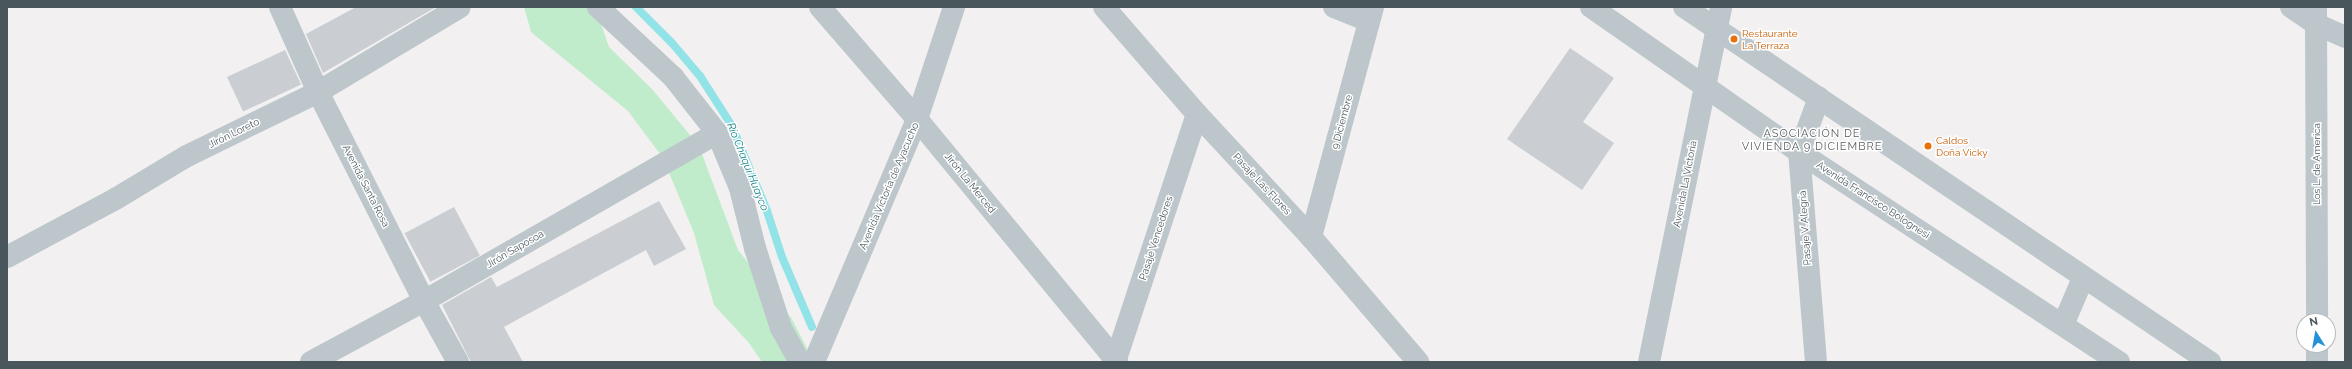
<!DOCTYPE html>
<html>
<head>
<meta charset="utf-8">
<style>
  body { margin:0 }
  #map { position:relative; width:2352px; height:369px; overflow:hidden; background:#f2f0f0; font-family:Raleway,sans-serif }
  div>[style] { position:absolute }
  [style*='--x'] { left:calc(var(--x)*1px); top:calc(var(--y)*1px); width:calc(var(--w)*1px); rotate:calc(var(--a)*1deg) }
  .green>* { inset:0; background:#c1eccb }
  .stream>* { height:8px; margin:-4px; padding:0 4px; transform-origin:4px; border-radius:4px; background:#91e3e7 }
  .building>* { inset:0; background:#caced2; transform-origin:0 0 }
  .minor>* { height:22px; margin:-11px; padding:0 11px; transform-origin:11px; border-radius:11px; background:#bcc6cb }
  .dots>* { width:11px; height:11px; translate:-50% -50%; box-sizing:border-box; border:2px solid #fff; border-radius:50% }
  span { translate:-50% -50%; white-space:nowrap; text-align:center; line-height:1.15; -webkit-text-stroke:3px #fff; paint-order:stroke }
  .food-label { font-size:10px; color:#c56008 }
  .left { translate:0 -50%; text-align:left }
  .street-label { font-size:10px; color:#49565c }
  .neighbourhood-label { font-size:11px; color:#5d6164; letter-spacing:1px }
  .water-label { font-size:11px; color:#148185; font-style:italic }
  .frame { position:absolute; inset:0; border:8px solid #49565c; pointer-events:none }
  .north { position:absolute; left:2296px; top:313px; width:40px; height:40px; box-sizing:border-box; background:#fff; border:1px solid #b6bbbe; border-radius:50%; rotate:349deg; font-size:11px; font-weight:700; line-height:16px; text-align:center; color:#49565c }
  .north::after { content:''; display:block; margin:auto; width:14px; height:18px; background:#2591d7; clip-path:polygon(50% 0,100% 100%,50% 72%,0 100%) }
</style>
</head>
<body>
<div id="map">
  <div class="green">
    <i style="clip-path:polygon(524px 7px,595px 7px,609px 47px,652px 89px,699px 146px,738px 250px,792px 319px,814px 362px,762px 362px,749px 343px,714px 305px,694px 233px,663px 158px,628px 111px,531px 32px)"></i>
  </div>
  <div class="stream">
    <i style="--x:636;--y:7;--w:51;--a:45"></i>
    <i style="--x:672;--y:43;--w:43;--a:49.7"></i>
    <i style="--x:700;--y:76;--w:59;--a:57.4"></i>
    <i style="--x:732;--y:126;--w:92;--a:67.6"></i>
    <i style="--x:767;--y:211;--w:48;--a:71.9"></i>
    <i style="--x:782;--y:257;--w:76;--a:66.8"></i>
  </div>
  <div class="building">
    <i style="clip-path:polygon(356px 7px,436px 7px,323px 73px,306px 34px)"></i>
    <i style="clip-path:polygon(1570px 48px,1614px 78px,1583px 122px,1614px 143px,1582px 190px,1507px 139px)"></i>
    <i style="left:285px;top:50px;width:38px;height:64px;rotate:65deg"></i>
    <i style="clip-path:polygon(659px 201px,686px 249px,654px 266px,646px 250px,504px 327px,523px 362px,471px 362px,442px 305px,491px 277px,497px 287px)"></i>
    <i style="left:454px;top:207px;width:55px;height:56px;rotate:62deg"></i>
  </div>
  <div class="minor">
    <i style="--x:280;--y:7;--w:93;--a:65.9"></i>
    <i style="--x:318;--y:92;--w:234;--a:63.1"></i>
    <i style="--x:424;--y:301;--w:70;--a:60.9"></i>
    <i style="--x:598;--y:7;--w:103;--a:43"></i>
    <i style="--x:673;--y:77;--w:71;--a:51.8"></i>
    <i style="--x:717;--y:133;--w:60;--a:67.3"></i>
    <i style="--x:740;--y:188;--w:62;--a:76"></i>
    <i style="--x:755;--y:248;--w:84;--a:72"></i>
    <i style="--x:781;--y:328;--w:39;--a:61"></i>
    <i style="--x:820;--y:7;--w:148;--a:49.1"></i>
    <i style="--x:917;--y:119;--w:315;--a:50.5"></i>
    <i style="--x:1104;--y:7;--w:142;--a:49"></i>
    <i style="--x:1197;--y:114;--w:168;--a:47.2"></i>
    <i style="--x:1311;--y:237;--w:165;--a:49.4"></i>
    <i style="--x:1334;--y:7;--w:37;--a:22"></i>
    <i style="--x:1591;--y:7;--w:254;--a:34.9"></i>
    <i style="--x:1799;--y:152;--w:383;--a:33.3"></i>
    <i style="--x:1684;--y:7;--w:635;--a:34.02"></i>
    <i style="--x:2291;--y:7;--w:30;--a:34"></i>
    <i style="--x:2316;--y:24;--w:32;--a:24"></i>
    <i style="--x:2316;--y:7;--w:314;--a:89.8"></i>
    <i style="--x:1311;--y:237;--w:238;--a:-74.9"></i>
    <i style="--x:7;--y:257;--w:125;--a:-28.2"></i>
    <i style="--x:117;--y:198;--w:82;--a:-31"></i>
    <i style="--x:187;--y:156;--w:146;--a:-26"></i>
    <i style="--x:318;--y:92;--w:165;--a:-30.9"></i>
    <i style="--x:2063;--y:325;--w:51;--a:-66.9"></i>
    <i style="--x:2317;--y:345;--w:17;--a:90"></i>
    <i style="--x:311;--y:362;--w:128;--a:-28.4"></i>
    <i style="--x:424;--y:301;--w:338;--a:-29.8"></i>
    <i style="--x:814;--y:362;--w:264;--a:-67"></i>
    <i style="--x:917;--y:119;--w:118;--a:-71.7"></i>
    <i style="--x:1115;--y:362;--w:261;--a:-71.7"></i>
    <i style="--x:1649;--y:362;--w:362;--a:-78.5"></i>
    <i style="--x:1816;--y:362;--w:211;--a:-94.6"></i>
    <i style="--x:1799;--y:152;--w:58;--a:-69.7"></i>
  </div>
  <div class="dots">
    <i style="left:1734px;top:39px;background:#e8710a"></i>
    <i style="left:1928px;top:146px;background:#e8710a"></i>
  </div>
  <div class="food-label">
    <span class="left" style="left:1742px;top:39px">Restaurante<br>La Terraza</span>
    <span class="left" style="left:1936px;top:146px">Caldos<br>Doña Vicky</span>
  </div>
  <div class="street-label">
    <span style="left:1342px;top:122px;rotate:-75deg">9 Diciembre</span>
    <span style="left:234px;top:133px;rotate:-26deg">Jirón Loreto</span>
    <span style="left:2317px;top:164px;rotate:-90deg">Los L. de America</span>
    <span style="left:970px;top:183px;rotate:51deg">Jirón La Merced</span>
    <span style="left:1262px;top:184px;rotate:47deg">Pasaje Las Flores</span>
    <span style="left:1685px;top:184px;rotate:-79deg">Avenida La Victoria</span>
    <span style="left:366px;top:186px;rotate:63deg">Avenida Santa Rosa</span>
    <span style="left:889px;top:186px;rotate:-67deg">Avenida Victoria de Ayacucho</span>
    <span style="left:1873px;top:200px;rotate:33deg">Avenida Francisco Bolognesi</span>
    <span style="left:1805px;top:228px;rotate:-94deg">Pasaje V. Alegría</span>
    <span style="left:1156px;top:238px;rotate:-72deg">Pasaje Vencedores</span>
    <span style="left:515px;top:249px;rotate:-30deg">Jirón Saposoa</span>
  </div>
  <div class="neighbourhood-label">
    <span style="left:1812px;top:141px">ASOCIACIÓN DE<br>VIVIENDA 9 DICIEMBRE</span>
  </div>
  <div class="water-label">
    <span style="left:747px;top:167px;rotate:68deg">Río Chaqui Huayco</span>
  </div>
  <div class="frame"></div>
  <div class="north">N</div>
</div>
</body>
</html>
